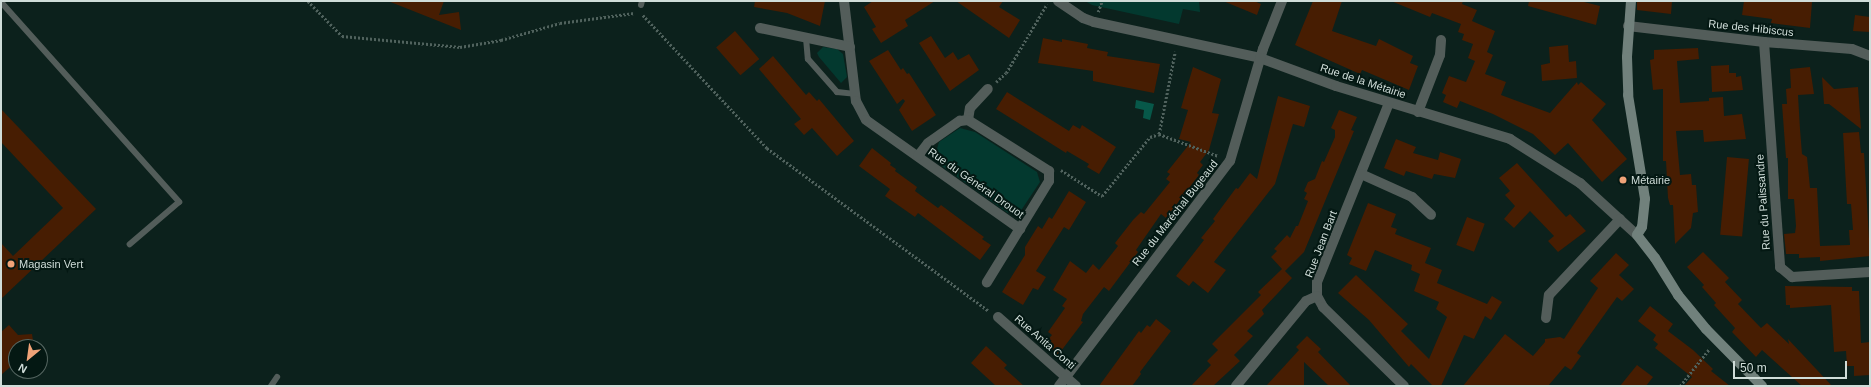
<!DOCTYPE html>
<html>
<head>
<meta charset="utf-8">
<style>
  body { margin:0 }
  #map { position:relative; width:1871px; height:387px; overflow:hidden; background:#0c211c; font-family:Arial,sans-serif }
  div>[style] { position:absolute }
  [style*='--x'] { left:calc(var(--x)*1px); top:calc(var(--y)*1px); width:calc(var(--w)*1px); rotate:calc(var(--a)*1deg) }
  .green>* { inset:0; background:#03392f }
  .water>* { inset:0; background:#075849 }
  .building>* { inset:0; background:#471d02; transform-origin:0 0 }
  .path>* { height:2.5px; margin-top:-1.25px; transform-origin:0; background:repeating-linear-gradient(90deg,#50625d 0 2px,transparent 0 4px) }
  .lane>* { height:6px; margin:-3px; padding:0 3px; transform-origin:3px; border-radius:3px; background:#535d5a }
  .street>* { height:10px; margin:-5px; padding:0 5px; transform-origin:5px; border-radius:5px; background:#535d5a }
  .secondary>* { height:10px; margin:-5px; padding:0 5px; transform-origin:5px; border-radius:5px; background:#71817c }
  .dots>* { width:11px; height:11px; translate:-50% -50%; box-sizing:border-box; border:2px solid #041813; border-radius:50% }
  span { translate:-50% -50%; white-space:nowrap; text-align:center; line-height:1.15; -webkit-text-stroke:4px #041813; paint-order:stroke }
  .street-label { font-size:11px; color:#d0ddd9 }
  .poi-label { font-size:11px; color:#d0ddd9 }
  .left { translate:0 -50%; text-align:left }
  .frame { position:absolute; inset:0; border:2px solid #d0ddd9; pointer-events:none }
  .north { position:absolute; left:8px; top:339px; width:40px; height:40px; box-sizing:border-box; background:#041813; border:1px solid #566762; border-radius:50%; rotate:209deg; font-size:11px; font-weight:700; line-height:16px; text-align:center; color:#d0ddd9 }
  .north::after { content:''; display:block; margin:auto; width:14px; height:18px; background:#f0a378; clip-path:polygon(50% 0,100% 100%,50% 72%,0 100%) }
  .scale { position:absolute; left:1733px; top:361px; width:114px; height:18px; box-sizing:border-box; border:2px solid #d0ddd9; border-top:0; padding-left:5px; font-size:12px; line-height:14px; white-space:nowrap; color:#d0ddd9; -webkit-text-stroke:3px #041813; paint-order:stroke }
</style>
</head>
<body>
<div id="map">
  <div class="green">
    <i style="clip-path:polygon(1085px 1px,1199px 1px,1200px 12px,1183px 9px,1179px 24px,1092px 5px)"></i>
    <i style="clip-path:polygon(823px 47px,837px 49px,843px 54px,847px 77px,841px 83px,819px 57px,817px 53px)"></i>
    <i style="clip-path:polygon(960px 128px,975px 132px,1037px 172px,1040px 182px,1020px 212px,1008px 213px,942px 166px,935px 156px,939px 142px)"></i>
  </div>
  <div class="water">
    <i style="clip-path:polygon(1136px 100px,1154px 104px,1150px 120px,1143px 118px,1144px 110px,1135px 108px)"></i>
  </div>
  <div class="building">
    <i style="clip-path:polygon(388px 1px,444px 1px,439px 15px,459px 12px,461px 30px)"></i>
    <i style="clip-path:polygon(755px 1px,825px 1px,820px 26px,787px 13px,754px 7px)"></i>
    <i style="clip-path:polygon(873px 1px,935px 1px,905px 20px,908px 26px,881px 43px,872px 29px,876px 27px,864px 7px)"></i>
    <i style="clip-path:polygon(956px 1px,1003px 1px,999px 7px,1020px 20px,1009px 38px)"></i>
    <i style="clip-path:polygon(1223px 1px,1254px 1px,1261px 4px,1257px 15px)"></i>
    <i style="clip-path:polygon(1313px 1px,1342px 1px,1332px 31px,1376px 46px,1379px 39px,1413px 56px,1410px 63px,1418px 66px,1409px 90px,1362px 70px,1360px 74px,1295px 45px)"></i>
    <i style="clip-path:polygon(1391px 1px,1463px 1px,1462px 4px,1477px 10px,1472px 21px,1495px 31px,1487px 52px,1493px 55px,1485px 74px,1506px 82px,1501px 95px,1550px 113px,1577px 82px,1578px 85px,1581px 82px,1606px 104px,1592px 120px,1627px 159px,1602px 182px,1568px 143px,1555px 155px,1533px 134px,1493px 114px,1460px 101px,1457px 108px,1443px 102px,1446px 95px,1442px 93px,1449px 76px,1466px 82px,1475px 61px,1468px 58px,1473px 44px,1462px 40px,1464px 34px,1458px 32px,1461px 24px,1432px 13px,1430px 17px)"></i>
    <i style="clip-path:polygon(1529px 1px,1580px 1px,1600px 6px,1596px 25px,1528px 6px)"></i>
    <i style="clip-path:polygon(1637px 1px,1672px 1px,1671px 14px,1637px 10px)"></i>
    <i style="clip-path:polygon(1744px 1px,1812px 2px,1810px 28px,1771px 23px,1772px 19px,1742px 15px)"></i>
    <i style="clip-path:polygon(1855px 15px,1870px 17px,1870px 32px,1853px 31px)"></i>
    <i style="left:735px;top:31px;width:37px;height:25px;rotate:49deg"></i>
    <i style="clip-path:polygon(931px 36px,945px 58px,953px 52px,958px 60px,969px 54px,979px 70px,950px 91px,919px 43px)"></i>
    <i style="clip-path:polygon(1043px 38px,1062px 42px,1062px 39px,1088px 44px,1087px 48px,1108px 52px,1107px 56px,1160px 64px,1154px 93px,1093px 81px,1093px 71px,1038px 63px)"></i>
    <i style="clip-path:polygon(1568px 45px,1569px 62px,1576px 61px,1577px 78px,1542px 81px,1541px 65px,1550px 63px,1549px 47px)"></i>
    <i style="clip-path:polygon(1698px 48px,1699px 59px,1677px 61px,1680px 103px,1709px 101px,1709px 98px,1723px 97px,1724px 116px,1742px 114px,1746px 139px,1704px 142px,1703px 130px,1676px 131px,1680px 175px,1691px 174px,1692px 185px,1696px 185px,1698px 212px,1693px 213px,1691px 228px,1675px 244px,1673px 205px,1670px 205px,1668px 198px,1666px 161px,1663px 161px,1663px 89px,1653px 90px,1650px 60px,1654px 59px,1654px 50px)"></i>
    <i style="clip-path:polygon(888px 50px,901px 70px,903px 68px,907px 74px,909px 73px,936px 115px,912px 131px,899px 110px,905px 101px,903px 99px,897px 104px,869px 61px)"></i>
    <i style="clip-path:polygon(773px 56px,806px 95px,809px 92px,817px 101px,819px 99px,854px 141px,837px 156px,812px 128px,804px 135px,794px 124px,801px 119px,759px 69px)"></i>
    <i style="clip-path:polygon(1729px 65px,1729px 73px,1736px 73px,1736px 77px,1741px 76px,1743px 90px,1712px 92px,1711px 66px)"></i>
    <i style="clip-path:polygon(1193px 67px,1221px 79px,1212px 113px,1219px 114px,1209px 150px,1200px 162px,1203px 165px,1197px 173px,1199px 175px,1166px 218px,1161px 214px,1136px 250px,1138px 252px,1109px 291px,1104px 287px,1083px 314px,1081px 321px,1083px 322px,1058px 355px,1045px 343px,1052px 335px,1048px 332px,1065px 308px,1062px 306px,1067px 299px,1053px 290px,1070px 261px,1086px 273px,1093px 264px,1099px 270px,1118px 246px,1115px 243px,1133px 220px,1141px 212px,1144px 214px,1170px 182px,1166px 179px,1170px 174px,1167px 172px,1191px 142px,1179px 139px,1188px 110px,1181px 108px)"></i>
    <i style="clip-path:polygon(1810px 67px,1814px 94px,1798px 95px,1800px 129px,1802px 154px,1807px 157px,1810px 188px,1817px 188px,1820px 246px,1850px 245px,1849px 230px,1853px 230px,1851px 204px,1847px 204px,1843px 133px,1859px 132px,1861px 153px,1864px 153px,1870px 256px,1820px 261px,1820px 257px,1799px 258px,1799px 254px,1786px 254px,1784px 234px,1795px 233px,1796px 226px,1794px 199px,1788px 199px,1788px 158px,1786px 158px,1782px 104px,1787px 104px,1786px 89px,1791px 88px,1790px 69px)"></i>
    <i style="clip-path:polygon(1822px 77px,1834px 89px,1858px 87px,1861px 129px,1829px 104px,1824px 104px)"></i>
    <i style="clip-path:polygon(1007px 92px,1069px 131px,1073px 125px,1080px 129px,1082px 125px,1116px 147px,1099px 174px,1087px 167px,1089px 164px,1067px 151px,1066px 153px,996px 109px)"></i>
    <i style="clip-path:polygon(1278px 96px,1310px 106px,1304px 127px,1293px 124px,1275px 184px,1214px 262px,1226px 270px,1208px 293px,1193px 281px,1189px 286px,1176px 276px,1204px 240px,1201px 238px,1215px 221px,1213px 219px,1236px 188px,1238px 189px,1250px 173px,1257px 179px)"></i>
    <i style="clip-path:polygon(1px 109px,96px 209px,1px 299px,1px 243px,13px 256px,63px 208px,1px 142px)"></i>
    <i style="clip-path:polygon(1339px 110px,1357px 117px,1351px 130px,1354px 131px,1304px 252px,1285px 271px,1292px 278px,1262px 310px,1264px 314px,1247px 331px,1253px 336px,1234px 355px,1240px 361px,1213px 386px,1191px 386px,1211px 365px,1207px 361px,1218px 350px,1212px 344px,1261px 295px,1258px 292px,1282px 269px,1271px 257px,1277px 251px,1274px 249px,1287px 235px,1290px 238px,1296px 226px,1298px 226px,1308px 201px,1304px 199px,1307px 193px,1304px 191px,1308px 182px,1315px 179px,1322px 161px,1324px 162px,1335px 137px,1335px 130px,1331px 128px)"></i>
    <i style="clip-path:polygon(1396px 139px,1416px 147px,1413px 153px,1438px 160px,1440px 152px,1461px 159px,1455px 178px,1434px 174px,1432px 179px,1406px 171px,1404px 176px,1384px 168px)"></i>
    <i style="clip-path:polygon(872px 148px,891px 163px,890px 165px,896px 169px,895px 171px,917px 187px,915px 191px,938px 208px,941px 205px,984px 237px,982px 239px,991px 245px,980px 260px,918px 213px,915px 217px,885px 196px,890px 189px,859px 166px)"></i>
    <i style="left:1727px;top:157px;width:22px;height:78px;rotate:5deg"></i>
    <i style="clip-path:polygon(1517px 163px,1566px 217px,1570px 214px,1586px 231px,1558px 252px,1548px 241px,1554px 236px,1530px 211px,1514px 228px,1504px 219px,1515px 206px,1505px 195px,1510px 191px,1499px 178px)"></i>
    <i style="clip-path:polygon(1069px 191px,1086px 202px,1069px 230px,1064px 227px,1036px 271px,1046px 277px,1038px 290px,1033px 288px,1023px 305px,1002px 292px,1025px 255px,1025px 247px,1038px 226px,1042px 229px,1049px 217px,1052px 219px)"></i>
    <i style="clip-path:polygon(1368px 203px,1396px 214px,1391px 227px,1397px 229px,1395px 234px,1431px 248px,1425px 263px,1442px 270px,1437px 283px,1487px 304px,1492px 296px,1502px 302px,1491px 320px,1485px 316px,1474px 339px,1464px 335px,1441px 386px,1433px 386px,1411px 364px,1409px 367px,1369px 320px,1338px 293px,1356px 275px,1408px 324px,1401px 331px,1429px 359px,1447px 317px,1436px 309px,1439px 302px,1414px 291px,1420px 274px,1411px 270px,1412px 265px,1375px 250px,1366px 271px,1349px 264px,1352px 258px,1347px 255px)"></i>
    <i style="left:1467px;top:217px;width:19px;height:30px;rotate:21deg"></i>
    <i style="clip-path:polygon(1703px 252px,1729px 278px,1725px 282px,1742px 300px,1738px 304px,1761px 328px,1767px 323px,1789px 344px,1788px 339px,1832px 386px,1802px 386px,1762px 350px,1756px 357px,1732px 332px,1735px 328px,1714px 305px,1716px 303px,1702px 287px,1704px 285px,1687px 267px)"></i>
    <i style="clip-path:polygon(1616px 253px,1629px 265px,1619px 275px,1634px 289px,1622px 301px,1617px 297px,1577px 353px,1581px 356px,1571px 370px,1565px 366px,1548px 386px,1463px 386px,1505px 334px,1533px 356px,1545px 342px,1545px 339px,1560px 337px,1564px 339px,1598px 288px,1590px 281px)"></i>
    <i style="clip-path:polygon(1785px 286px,1852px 287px,1852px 291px,1859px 291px,1861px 343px,1870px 342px,1870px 375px,1854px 376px,1854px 366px,1847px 366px,1846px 351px,1834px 352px,1831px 305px,1790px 308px,1790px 305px,1786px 305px)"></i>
    <i style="clip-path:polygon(1650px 306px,1673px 324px,1668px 331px,1693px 350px,1713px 369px,1711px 371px,1730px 386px,1684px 386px,1692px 377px,1655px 348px,1658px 344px,1653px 340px,1656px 335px,1638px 321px)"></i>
    <i style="clip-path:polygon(1156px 319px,1171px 331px,1140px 372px,1141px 374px,1132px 386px,1099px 386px,1139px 331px,1141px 333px,1147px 325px,1150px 327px)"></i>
    <i style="clip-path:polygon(9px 325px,18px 335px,32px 334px,34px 347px,16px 347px,16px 362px,1px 375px,1px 332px)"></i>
    <i style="clip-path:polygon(1307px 336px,1321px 349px,1318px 352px,1351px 386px,1329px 386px,1304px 362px,1304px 386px,1266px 386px,1299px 350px,1296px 347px)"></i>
    <i style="clip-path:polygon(986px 346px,1007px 365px,1004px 368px,1024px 386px,996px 386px,971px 363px)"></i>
    <i style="clip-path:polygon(1637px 365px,1653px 377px,1646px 386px,1620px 386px)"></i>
  </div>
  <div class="path">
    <i style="--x:308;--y:1;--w:49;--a:45.8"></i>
    <i style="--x:342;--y:36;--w:119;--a:5.3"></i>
    <i style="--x:460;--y:47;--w:42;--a:-9.7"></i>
    <i style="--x:501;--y:40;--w:61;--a:-16.1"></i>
    <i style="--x:560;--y:23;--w:75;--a:-7.7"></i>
    <i style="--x:1098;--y:12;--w:12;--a:-70"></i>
    <i style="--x:643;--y:15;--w:182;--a:47"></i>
    <i style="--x:767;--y:148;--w:275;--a:36.3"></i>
    <i style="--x:996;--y:82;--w:13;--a:-42"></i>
    <i style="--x:1006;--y:73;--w:80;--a:-59.3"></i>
    <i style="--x:1159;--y:134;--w:84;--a:-79"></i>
    <i style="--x:1061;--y:170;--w:49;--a:32.4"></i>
    <i style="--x:1102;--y:196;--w:76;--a:-50.9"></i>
    <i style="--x:1150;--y:137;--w:9;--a:-18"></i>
    <i style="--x:1159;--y:134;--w:63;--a:20.4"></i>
    <i style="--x:1680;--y:386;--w:48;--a:-51.7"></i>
  </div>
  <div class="lane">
    <i style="--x:1;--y:2;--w:268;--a:48.3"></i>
    <i style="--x:179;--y:202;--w:65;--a:139.4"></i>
    <i style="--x:641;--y:5;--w:4;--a:-76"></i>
    <i style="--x:806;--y:38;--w:21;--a:85"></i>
    <i style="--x:808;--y:59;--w:44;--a:48.7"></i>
    <i style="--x:837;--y:92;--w:18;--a:6"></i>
    <i style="--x:271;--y:386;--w:11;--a:-56"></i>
  </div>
  <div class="street">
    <i style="--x:844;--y:1;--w:101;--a:83.2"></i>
    <i style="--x:856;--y:101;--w:21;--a:62"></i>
    <i style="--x:866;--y:120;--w:189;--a:35.3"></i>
    <i style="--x:1058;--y:1;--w:30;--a:34"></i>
    <i style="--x:1083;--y:18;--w:12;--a:20"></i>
    <i style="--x:1094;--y:22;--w:170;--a:12.2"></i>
    <i style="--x:1260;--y:58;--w:81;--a:20.2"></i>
    <i style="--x:1336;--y:86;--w:182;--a:16.9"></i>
    <i style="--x:1510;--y:139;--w:83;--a:32.2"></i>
    <i style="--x:1580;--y:183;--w:77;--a:42.4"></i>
    <i style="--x:1628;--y:26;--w:137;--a:6.7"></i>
    <i style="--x:1764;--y:42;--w:88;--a:4.5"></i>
    <i style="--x:1852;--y:49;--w:19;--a:21"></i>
    <i style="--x:760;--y:28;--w:92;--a:11.9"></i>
    <i style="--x:1764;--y:42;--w:226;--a:85.9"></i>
    <i style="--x:1780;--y:267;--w:16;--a:40"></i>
    <i style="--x:1792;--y:277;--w:78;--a:-3.7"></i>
    <i style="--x:1389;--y:103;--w:193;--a:111.9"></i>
    <i style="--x:1317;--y:282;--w:14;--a:90"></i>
    <i style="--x:1317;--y:296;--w:13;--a:61"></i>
    <i style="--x:1323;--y:307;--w:113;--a:44.3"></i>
    <i style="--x:1418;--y:112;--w:61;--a:-68.9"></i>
    <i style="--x:1440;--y:55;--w:15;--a:-86"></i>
    <i style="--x:968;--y:120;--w:12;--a:-81"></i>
    <i style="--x:970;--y:108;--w:26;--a:-47"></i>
    <i style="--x:918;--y:156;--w:16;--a:-52"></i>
    <i style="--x:928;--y:143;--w:39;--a:-35"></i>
    <i style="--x:960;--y:121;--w:8;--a:-7"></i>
    <i style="--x:968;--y:120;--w:96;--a:32.2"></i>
    <i style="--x:1049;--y:171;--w:10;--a:90"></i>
    <i style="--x:1049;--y:181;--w:119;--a:121.5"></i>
    <i style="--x:1361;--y:174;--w:56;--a:24.3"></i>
    <i style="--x:1412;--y:197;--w:26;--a:43"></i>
    <i style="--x:998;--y:317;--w:104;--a:41.5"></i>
    <i style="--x:1546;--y:318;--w:23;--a:-83"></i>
    <i style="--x:1549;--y:295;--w:104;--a:-46.9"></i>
    <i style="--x:1059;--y:386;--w:283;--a:-52.8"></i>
    <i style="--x:1230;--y:161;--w:117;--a:-73.6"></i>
    <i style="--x:1263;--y:49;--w:52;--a:-68.4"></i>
    <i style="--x:1236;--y:386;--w:110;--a:-50.5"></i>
    <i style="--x:1306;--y:301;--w:12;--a:-24"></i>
  </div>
  <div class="secondary">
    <i style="--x:1631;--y:1;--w:56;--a:94.1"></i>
    <i style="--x:1627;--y:57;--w:38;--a:88"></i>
    <i style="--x:1628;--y:95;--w:105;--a:80.7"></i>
    <i style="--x:1645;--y:199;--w:28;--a:96"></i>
    <i style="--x:1642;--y:227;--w:9;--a:122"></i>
    <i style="--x:1637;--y:235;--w:29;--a:52"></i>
    <i style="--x:1655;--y:258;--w:44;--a:58.1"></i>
    <i style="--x:1678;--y:295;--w:44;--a:50.5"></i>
    <i style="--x:1706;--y:329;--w:80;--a:45.5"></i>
  </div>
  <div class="dots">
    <i style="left:1623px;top:180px;background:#f0a378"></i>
    <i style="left:11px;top:264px;background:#f0a378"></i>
  </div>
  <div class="street-label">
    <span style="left:1751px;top:28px;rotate:6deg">Rue des Hibiscus</span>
    <span style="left:1363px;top:81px;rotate:18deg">Rue de la Métairie</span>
    <span style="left:976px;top:183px;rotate:35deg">Rue du Général Drouot</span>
    <span style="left:1763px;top:202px;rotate:-94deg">Rue du Palissandre</span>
    <span style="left:1175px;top:213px;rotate:-52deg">Rue du Maréchal Bugeaud</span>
    <span style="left:1321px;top:244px;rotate:-69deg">Rue Jean Bart</span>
    <span style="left:1045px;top:342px;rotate:41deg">Rue Anita Conti</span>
  </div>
  <div class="poi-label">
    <span class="left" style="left:1631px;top:180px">Métairie</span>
    <span class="left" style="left:19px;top:264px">Magasin Vert</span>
  </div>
  <div class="frame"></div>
  <div class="north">N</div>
  <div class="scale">50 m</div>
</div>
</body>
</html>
